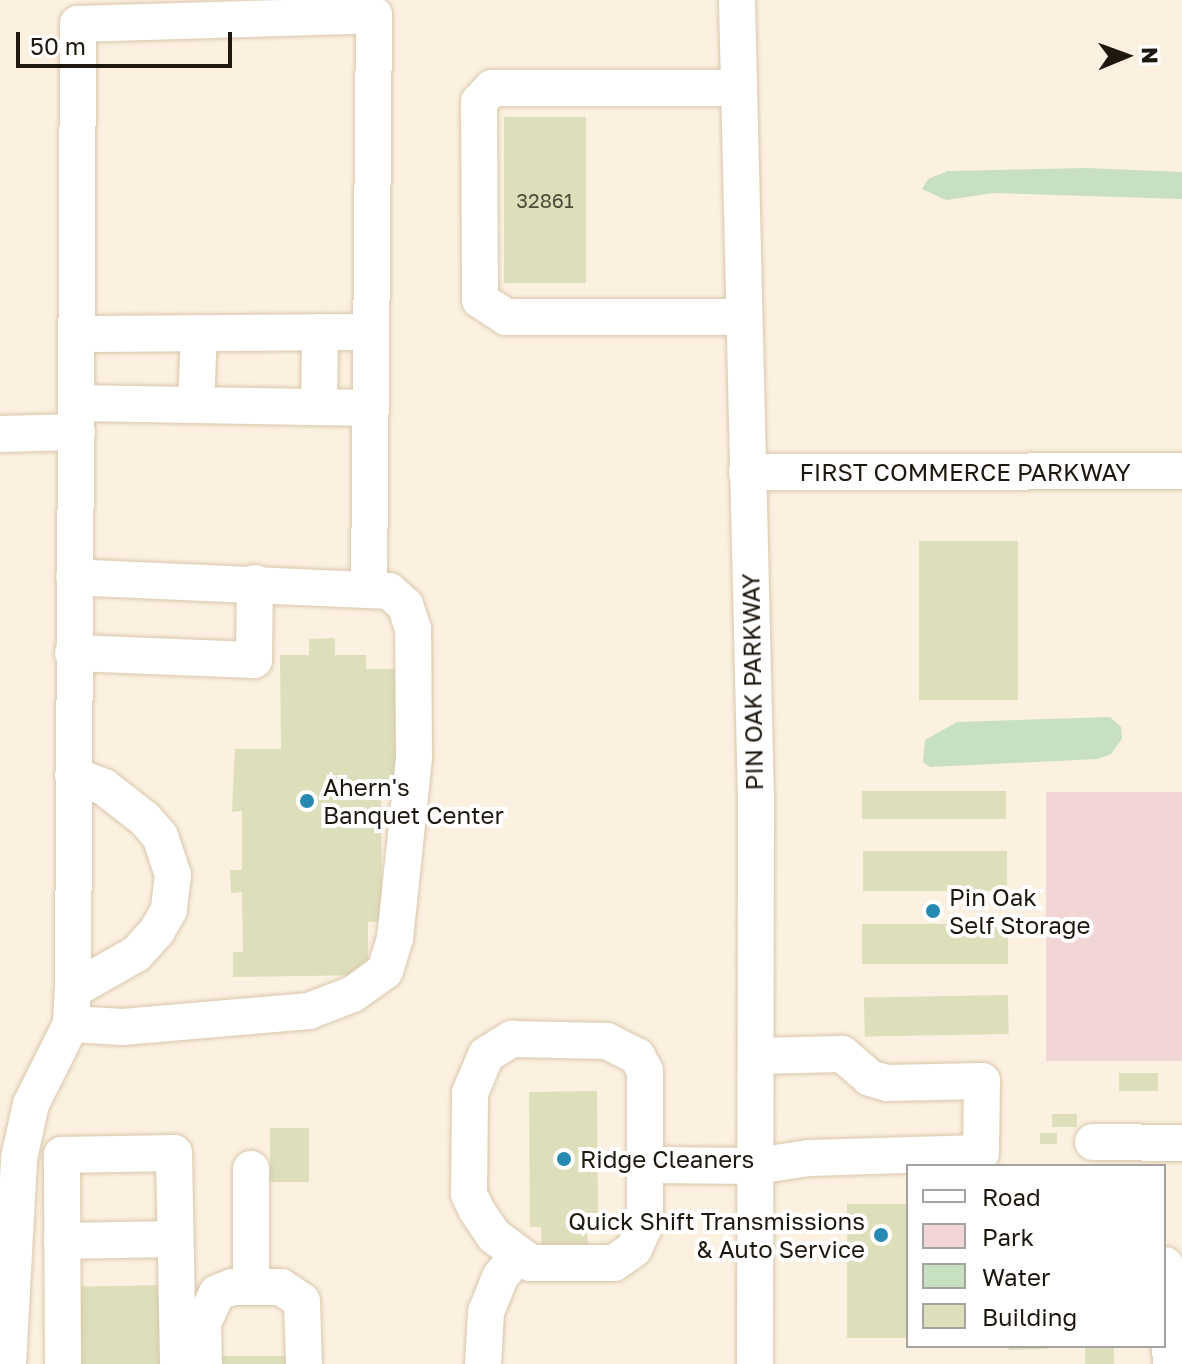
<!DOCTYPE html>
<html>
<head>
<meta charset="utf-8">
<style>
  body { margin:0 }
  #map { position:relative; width:1182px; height:1364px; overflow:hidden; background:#fcf1e1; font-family:"Golos Text",sans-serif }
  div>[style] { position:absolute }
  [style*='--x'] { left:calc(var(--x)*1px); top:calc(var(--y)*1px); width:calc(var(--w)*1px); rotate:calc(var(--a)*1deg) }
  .green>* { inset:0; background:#f2d6d6; transform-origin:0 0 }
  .water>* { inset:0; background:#c7e0c1 }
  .building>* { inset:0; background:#dddeba; transform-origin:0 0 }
  .roads { filter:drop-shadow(0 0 2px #d9c7ac) drop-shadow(0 0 2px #d9c7ac) }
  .minor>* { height:36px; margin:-18px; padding:0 18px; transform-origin:18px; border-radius:18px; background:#fff }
  .dots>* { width:22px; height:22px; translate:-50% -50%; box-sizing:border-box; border:4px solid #fff; border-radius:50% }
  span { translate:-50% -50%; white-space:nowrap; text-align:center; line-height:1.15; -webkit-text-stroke:8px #fff; paint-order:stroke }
  .number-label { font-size:20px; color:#4e4a39 }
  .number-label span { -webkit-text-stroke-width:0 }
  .street-label { font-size:24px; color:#1f180e }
  .poi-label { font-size:24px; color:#1f180e }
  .left { translate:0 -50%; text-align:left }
  .right { translate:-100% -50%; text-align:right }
  .legend { position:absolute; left:906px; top:1164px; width:260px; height:184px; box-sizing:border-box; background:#fff; border:2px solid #a5a39f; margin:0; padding:10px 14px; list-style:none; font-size:24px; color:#1f180e }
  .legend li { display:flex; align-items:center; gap:16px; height:40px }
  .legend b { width:40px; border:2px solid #a5a39f }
  .north { position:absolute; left:1086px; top:16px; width:80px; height:80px; -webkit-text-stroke:6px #fff; paint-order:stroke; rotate:89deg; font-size:22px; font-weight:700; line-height:32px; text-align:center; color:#1f180e }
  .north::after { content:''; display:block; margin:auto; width:28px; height:36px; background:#1f180e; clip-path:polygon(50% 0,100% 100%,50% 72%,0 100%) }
  .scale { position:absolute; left:16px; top:32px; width:216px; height:36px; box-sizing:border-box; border:4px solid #1f180e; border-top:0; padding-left:10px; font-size:24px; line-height:28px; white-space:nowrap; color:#1f180e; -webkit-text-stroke:6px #fff; paint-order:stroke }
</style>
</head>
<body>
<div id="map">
  <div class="green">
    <i style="left:1046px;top:792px;width:136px;height:269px"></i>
  </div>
  <div class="water">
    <i style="clip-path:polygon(1086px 168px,1182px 172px,1182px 199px,994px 193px,946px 200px,922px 189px,928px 179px,948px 171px)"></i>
    <i style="clip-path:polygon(1110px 717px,1121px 727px,1122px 739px,1111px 754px,1098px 759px,930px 767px,923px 762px,925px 740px,957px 722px)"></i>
  </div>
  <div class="building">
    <i style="left:586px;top:117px;width:166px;height:82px;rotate:90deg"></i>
    <i style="left:919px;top:541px;width:99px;height:159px"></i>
    <i style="clip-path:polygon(335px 638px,335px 655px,366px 655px,366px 669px,403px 669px,405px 789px,381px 789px,382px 921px,368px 922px,368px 975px,233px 977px,233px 952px,243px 952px,242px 892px,231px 893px,230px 870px,242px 870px,242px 811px,232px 812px,235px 749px,281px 749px,280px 655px,309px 655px,309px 639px)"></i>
    <i style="left:1006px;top:791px;width:28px;height:144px;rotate:90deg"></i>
    <i style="left:1007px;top:851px;width:40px;height:144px;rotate:90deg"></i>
    <i style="left:1008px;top:924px;width:40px;height:146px;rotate:90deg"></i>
    <i style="left:1008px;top:995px;width:39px;height:144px;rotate:89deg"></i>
    <i style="left:1119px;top:1073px;width:39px;height:18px"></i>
    <i style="clip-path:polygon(597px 1091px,598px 1226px,587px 1227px,588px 1250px,542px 1251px,541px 1227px,530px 1227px,529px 1092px)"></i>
    <i style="left:1052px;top:1114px;width:25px;height:13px"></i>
    <i style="left:309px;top:1128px;width:54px;height:39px;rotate:90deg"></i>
    <i style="left:1040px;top:1133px;width:17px;height:11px"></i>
    <i style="left:908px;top:1204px;width:134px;height:61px;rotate:90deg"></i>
    <i style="left:174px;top:1285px;width:79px;height:106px;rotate:89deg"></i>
    <i style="clip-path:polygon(1008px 1346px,1048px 1346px,1048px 1349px,1009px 1350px)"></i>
    <i style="left:1085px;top:1346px;width:29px;height:18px"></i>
    <i style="left:290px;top:1356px;width:8px;height:73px;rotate:90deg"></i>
  </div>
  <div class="roads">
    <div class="minor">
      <i style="--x:737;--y:0;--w:798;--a:88.64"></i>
      <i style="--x:756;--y:798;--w:566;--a:90.1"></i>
      <i style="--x:737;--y:88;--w:245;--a:180"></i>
      <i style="--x:492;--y:88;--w:19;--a:133"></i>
      <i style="--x:479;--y:102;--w:198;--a:89.7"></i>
      <i style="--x:480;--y:300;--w:31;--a:33"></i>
      <i style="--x:506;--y:317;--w:237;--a:0"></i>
      <i style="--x:77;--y:334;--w:294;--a:-0.4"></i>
      <i style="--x:77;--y:403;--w:293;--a:1"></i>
      <i style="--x:196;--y:405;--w:72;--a:-87.6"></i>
      <i style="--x:319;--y:407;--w:75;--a:-89.2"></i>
      <i style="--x:0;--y:434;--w:77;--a:-1.5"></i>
      <i style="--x:747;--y:472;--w:435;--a:-0.1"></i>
      <i style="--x:73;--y:653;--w:181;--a:2.2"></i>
      <i style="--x:254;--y:660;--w:77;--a:-89.3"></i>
      <i style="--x:73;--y:775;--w:33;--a:21"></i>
      <i style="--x:104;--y:787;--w:52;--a:38"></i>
      <i style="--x:145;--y:819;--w:23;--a:49"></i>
      <i style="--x:160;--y:836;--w:41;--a:71.6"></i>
      <i style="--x:173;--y:875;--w:35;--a:97"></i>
      <i style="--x:169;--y:910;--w:24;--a:120"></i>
      <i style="--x:157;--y:931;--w:31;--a:132"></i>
      <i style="--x:136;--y:954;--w:73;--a:150.3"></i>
      <i style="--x:71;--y:1024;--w:52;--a:3.3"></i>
      <i style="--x:123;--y:1027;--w:187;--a:-4.9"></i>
      <i style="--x:309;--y:1011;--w:47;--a:-21.1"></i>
      <i style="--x:353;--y:994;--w:39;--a:-36"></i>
      <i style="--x:385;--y:971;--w:34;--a:-73"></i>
      <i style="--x:395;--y:939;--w:182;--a:-84"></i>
      <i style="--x:414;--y:758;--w:129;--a:-90.4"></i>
      <i style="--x:413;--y:629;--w:25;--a:-108"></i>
      <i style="--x:405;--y:605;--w:21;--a:-139"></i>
      <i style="--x:389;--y:591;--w:315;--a:-177.5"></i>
      <i style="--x:512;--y:1039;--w:95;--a:1.2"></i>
      <i style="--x:607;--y:1041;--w:34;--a:27"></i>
      <i style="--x:637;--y:1056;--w:17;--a:62"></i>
      <i style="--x:645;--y:1071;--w:154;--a:90"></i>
      <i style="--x:645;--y:1225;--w:26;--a:115"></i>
      <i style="--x:634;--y:1249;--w:24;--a:145"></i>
      <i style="--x:614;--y:1263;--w:83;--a:180"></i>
      <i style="--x:531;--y:1263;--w:46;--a:-143.9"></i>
      <i style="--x:494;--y:1236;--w:32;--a:-124"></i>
      <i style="--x:476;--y:1209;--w:17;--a:-115"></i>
      <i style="--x:469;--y:1194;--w:101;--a:-89.4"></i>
      <i style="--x:470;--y:1093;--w:41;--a:-67.2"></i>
      <i style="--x:486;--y:1055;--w:31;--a:-32"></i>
      <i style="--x:1093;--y:1142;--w:89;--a:0.6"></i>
      <i style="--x:648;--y:1165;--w:109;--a:0.5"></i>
      <i style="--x:757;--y:1166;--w:52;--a:-8.9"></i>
      <i style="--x:808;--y:1158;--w:173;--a:-1.7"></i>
      <i style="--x:981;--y:1153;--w:72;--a:-89.2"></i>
      <i style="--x:982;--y:1081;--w:95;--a:178.8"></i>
      <i style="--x:887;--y:1083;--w:18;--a:-164"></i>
      <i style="--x:870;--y:1078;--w:37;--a:-139"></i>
      <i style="--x:842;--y:1054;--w:85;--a:178.7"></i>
      <i style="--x:62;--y:1241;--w:112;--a:-1"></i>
      <i style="--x:1165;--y:1265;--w:99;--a:86.5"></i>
      <i style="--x:251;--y:1287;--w:118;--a:-90"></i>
      <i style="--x:8;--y:1364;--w:206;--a:-86.9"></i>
      <i style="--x:19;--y:1158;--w:55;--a:-77.5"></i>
      <i style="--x:31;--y:1104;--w:89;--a:-63.4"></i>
      <i style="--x:71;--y:1024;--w:34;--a:-87"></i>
      <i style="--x:73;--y:990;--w:966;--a:-89.7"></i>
      <i style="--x:78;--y:24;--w:296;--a:-1.7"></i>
      <i style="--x:374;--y:15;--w:573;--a:90.5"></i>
      <i style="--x:63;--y:1364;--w:209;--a:-90.3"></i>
      <i style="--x:62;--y:1155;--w:112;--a:-1"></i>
      <i style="--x:174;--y:1153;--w:211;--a:88.9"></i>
      <i style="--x:204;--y:1364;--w:41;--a:-91.4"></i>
      <i style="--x:203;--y:1323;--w:33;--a:-65"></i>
      <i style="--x:217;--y:1293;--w:17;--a:-21"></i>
      <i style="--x:233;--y:1287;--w:48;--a:0"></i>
      <i style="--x:281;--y:1287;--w:25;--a:34"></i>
      <i style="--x:302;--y:1301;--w:63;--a:88.2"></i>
      <i style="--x:483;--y:1364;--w:52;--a:-86.7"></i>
      <i style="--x:486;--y:1312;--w:38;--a:-68"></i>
      <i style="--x:500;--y:1277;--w:28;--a:-51"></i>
    </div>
  </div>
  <div class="dots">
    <i style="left:307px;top:801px;background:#268ab3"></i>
    <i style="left:933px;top:911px;background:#268ab3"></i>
    <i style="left:564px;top:1159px;background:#268ab3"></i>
    <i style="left:881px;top:1235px;background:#268ab3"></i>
  </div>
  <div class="number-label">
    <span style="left:545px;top:200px">32861</span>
  </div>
  <div class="street-label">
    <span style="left:965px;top:472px">FIRST COMMERCE PARKWAY</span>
    <span style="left:752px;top:682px;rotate:-91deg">PIN OAK PARKWAY</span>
  </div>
  <div class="poi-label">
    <span class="left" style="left:323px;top:801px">Ahern's<br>Banquet Center</span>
    <span class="left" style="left:949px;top:911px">Pin Oak<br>Self Storage</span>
    <span class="left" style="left:580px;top:1159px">Ridge Cleaners</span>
    <span class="right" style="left:865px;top:1235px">Quick Shift Transmissions<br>&amp; Auto Service</span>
  </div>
  <ul class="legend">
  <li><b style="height:10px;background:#fff"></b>Road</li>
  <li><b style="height:22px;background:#f2d6d6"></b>Park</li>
  <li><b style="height:22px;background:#c7e0c1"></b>Water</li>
  <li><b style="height:22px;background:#dddeba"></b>Building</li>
  </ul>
  <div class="north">N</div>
  <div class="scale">50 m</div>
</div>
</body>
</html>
